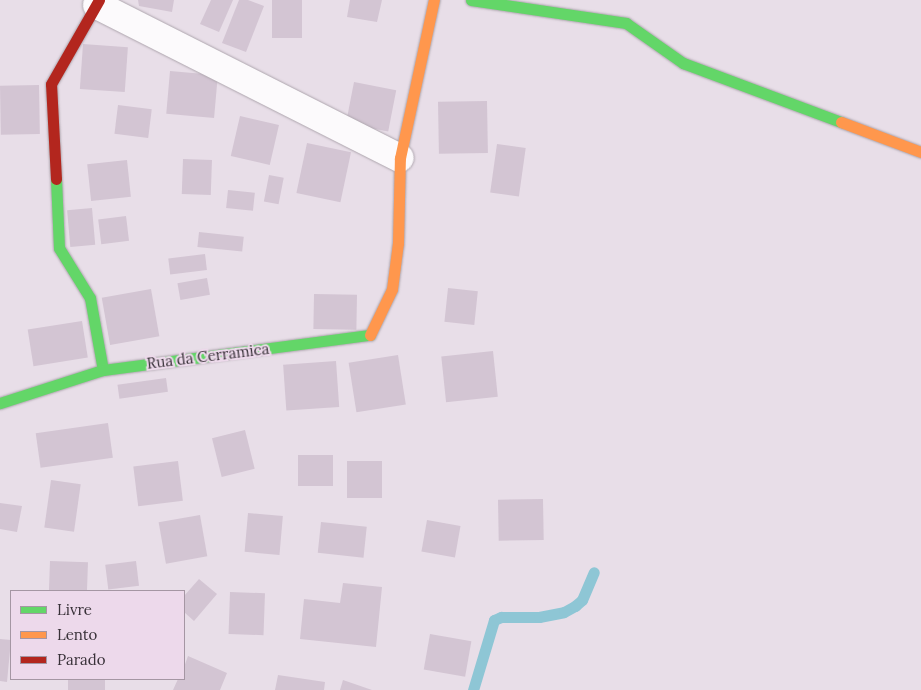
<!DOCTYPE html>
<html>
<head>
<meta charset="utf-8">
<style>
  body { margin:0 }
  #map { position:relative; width:921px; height:690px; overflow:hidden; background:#e8dee8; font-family:Lora,serif }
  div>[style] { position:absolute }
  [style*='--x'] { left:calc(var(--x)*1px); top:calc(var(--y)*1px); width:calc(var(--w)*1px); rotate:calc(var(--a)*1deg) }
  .stream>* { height:11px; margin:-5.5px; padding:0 5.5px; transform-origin:5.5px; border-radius:5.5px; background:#8ec6d5 }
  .building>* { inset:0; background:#d3c5d3; transform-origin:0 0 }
  .roads { filter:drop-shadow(0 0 1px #ada5ad) drop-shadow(0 0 1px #ada5ad) }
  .street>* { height:28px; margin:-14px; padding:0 14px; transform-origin:14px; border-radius:14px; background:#fcfafc }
  .fast>* { height:11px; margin:-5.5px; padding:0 5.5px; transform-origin:5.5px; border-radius:5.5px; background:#63d668 }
  .slow>* { height:11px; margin:-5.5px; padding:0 5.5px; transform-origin:5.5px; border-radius:5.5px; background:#ff974d }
  .jam>* { height:11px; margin:-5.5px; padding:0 5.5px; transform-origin:5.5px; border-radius:5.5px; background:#b3261e }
  span { translate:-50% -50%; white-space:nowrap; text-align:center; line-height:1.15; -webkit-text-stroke:4px #edd9eb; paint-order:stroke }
  .street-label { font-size:15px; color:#383138 }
  .legend { position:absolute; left:10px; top:590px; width:175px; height:90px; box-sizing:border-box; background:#edd9eb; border:1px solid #a596a3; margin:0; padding:6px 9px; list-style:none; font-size:15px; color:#383138 }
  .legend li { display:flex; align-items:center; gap:10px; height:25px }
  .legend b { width:25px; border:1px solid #a596a3 }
</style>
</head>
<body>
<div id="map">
  <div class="stream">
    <i style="--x:473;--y:690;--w:73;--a:-73.3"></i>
    <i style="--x:494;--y:620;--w:8;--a:-23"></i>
    <i style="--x:501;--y:617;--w:38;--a:0"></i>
    <i style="--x:539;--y:617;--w:25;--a:-11"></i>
    <i style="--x:564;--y:612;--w:13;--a:-29"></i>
    <i style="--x:575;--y:606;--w:9;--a:-41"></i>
    <i style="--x:582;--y:600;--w:30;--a:-67"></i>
  </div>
  <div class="building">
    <i style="clip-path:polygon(138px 0,174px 0,172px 12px,139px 6px)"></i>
    <i style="clip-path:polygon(211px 0,233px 0,219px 32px,200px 24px)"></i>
    <i style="clip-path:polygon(239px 0,248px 0,264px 6px,246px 52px,222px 43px)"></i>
    <i style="left:272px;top:0;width:30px;height:38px"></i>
    <i style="clip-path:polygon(350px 0,382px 0,377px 22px,347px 17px)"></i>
    <i style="left:83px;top:44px;width:45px;height:45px;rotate:4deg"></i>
    <i style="left:170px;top:71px;width:48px;height:43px;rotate:5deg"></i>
    <i style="left:354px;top:82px;width:43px;height:42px;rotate:11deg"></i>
    <i style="left:39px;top:85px;width:49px;height:39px;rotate:89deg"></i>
    <i style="left:487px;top:101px;width:52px;height:49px;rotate:89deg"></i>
    <i style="left:118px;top:105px;width:34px;height:29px;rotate:7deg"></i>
    <i style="left:240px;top:116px;width:40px;height:41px;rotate:13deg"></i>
    <i style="left:307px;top:143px;width:45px;height:51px;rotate:12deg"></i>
    <i style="left:497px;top:144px;width:29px;height:49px;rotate:8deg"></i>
    <i style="left:183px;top:159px;width:29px;height:35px;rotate:2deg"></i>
    <i style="left:127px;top:160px;width:37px;height:40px;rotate:84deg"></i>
    <i style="left:269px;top:175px;width:15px;height:27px;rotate:11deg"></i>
    <i style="left:228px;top:190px;width:27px;height:18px;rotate:6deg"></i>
    <i style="left:92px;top:208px;width:37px;height:25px;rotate:85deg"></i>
    <i style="left:126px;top:216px;width:25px;height:28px;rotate:83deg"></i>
    <i style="left:199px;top:232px;width:45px;height:15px;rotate:6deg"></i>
    <i style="left:205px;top:254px;width:16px;height:37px;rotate:83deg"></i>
    <i style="left:207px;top:278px;width:17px;height:30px;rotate:80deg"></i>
    <i style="left:448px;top:288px;width:30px;height:34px;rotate:6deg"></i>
    <i style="left:151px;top:289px;width:48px;height:50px;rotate:80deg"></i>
    <i style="left:314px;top:294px;width:43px;height:35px;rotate:1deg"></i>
    <i style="left:82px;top:321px;width:37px;height:55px;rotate:81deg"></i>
    <i style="left:493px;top:351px;width:46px;height:52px;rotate:84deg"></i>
    <i style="left:398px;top:355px;width:50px;height:50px;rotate:81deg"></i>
    <i style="left:336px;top:361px;width:46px;height:53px;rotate:86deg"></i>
    <i style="left:166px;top:378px;width:14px;height:49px;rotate:82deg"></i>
    <i style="left:108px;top:423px;width:35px;height:73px;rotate:82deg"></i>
    <i style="left:245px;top:430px;width:40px;height:34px;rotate:76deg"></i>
    <i style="left:298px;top:455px;width:35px;height:31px"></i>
    <i style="left:178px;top:461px;width:40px;height:45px;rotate:83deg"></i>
    <i style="left:382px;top:461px;width:37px;height:35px;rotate:90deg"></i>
    <i style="left:51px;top:480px;width:30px;height:48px;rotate:8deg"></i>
    <i style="left:543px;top:499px;width:41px;height:45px;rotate:89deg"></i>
    <i style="clip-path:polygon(0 503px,22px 506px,17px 532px,0 529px)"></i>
    <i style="left:248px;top:513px;width:35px;height:39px;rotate:5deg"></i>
    <i style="left:200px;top:515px;width:42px;height:42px;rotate:80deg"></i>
    <i style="left:427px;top:520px;width:34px;height:32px;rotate:10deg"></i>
    <i style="left:321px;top:522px;width:46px;height:31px;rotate:6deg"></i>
    <i style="left:50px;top:561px;width:38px;height:30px;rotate:2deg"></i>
    <i style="left:136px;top:561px;width:25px;height:31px;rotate:83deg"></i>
    <i style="clip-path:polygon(199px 579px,217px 594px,194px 621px,184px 612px,184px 596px)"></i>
    <i style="clip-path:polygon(343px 583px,382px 587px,376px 647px,300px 639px,304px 599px,340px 603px)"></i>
    <i style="left:230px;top:592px;width:35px;height:42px;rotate:2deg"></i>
    <i style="left:430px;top:634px;width:42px;height:36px;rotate:10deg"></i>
    <i style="clip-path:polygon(0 639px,11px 640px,7px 682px,0 681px)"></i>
    <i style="clip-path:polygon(188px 656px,227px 673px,220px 690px,173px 690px,178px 679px,184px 679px,184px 667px)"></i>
    <i style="clip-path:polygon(278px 675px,325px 682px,324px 690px,275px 690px)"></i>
    <i style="left:68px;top:679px;width:37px;height:11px"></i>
    <i style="clip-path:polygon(343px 680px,372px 690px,340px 690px)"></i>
  </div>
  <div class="roads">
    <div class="street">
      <i style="--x:97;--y:5;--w:339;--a:26.8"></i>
    </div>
    <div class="fast">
      <i style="--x:471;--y:0;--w:157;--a:8.4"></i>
      <i style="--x:626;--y:23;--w:70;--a:35.1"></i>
      <i style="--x:683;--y:63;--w:169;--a:20.5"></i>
      <i style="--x:56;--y:179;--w:69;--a:87.5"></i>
      <i style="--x:59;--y:248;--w:59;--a:58.2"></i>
      <i style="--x:90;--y:298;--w:73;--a:79.8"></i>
      <i style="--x:0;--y:403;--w:108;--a:-17.8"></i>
      <i style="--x:103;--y:370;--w:269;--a:-7.5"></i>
    </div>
    <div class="slow">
      <i style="--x:841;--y:122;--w:85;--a:20.6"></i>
      <i style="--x:370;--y:335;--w:51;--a:-64.4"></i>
      <i style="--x:392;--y:289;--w:46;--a:-82.6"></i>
      <i style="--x:398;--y:243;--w:85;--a:-88.7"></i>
      <i style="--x:400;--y:158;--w:162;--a:-77.9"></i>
    </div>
    <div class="jam">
      <i style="--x:56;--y:179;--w:95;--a:-93"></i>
      <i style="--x:51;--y:84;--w:97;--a:-60.3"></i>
    </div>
  </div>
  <div class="street-label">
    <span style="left:208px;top:356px;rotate:-7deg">Rua da Cerramica</span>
  </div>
  <ul class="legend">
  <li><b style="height:6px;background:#63d668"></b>Livre</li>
  <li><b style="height:6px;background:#ff974d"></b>Lento</li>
  <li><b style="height:6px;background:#b3261e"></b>Parado</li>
  </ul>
</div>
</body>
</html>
